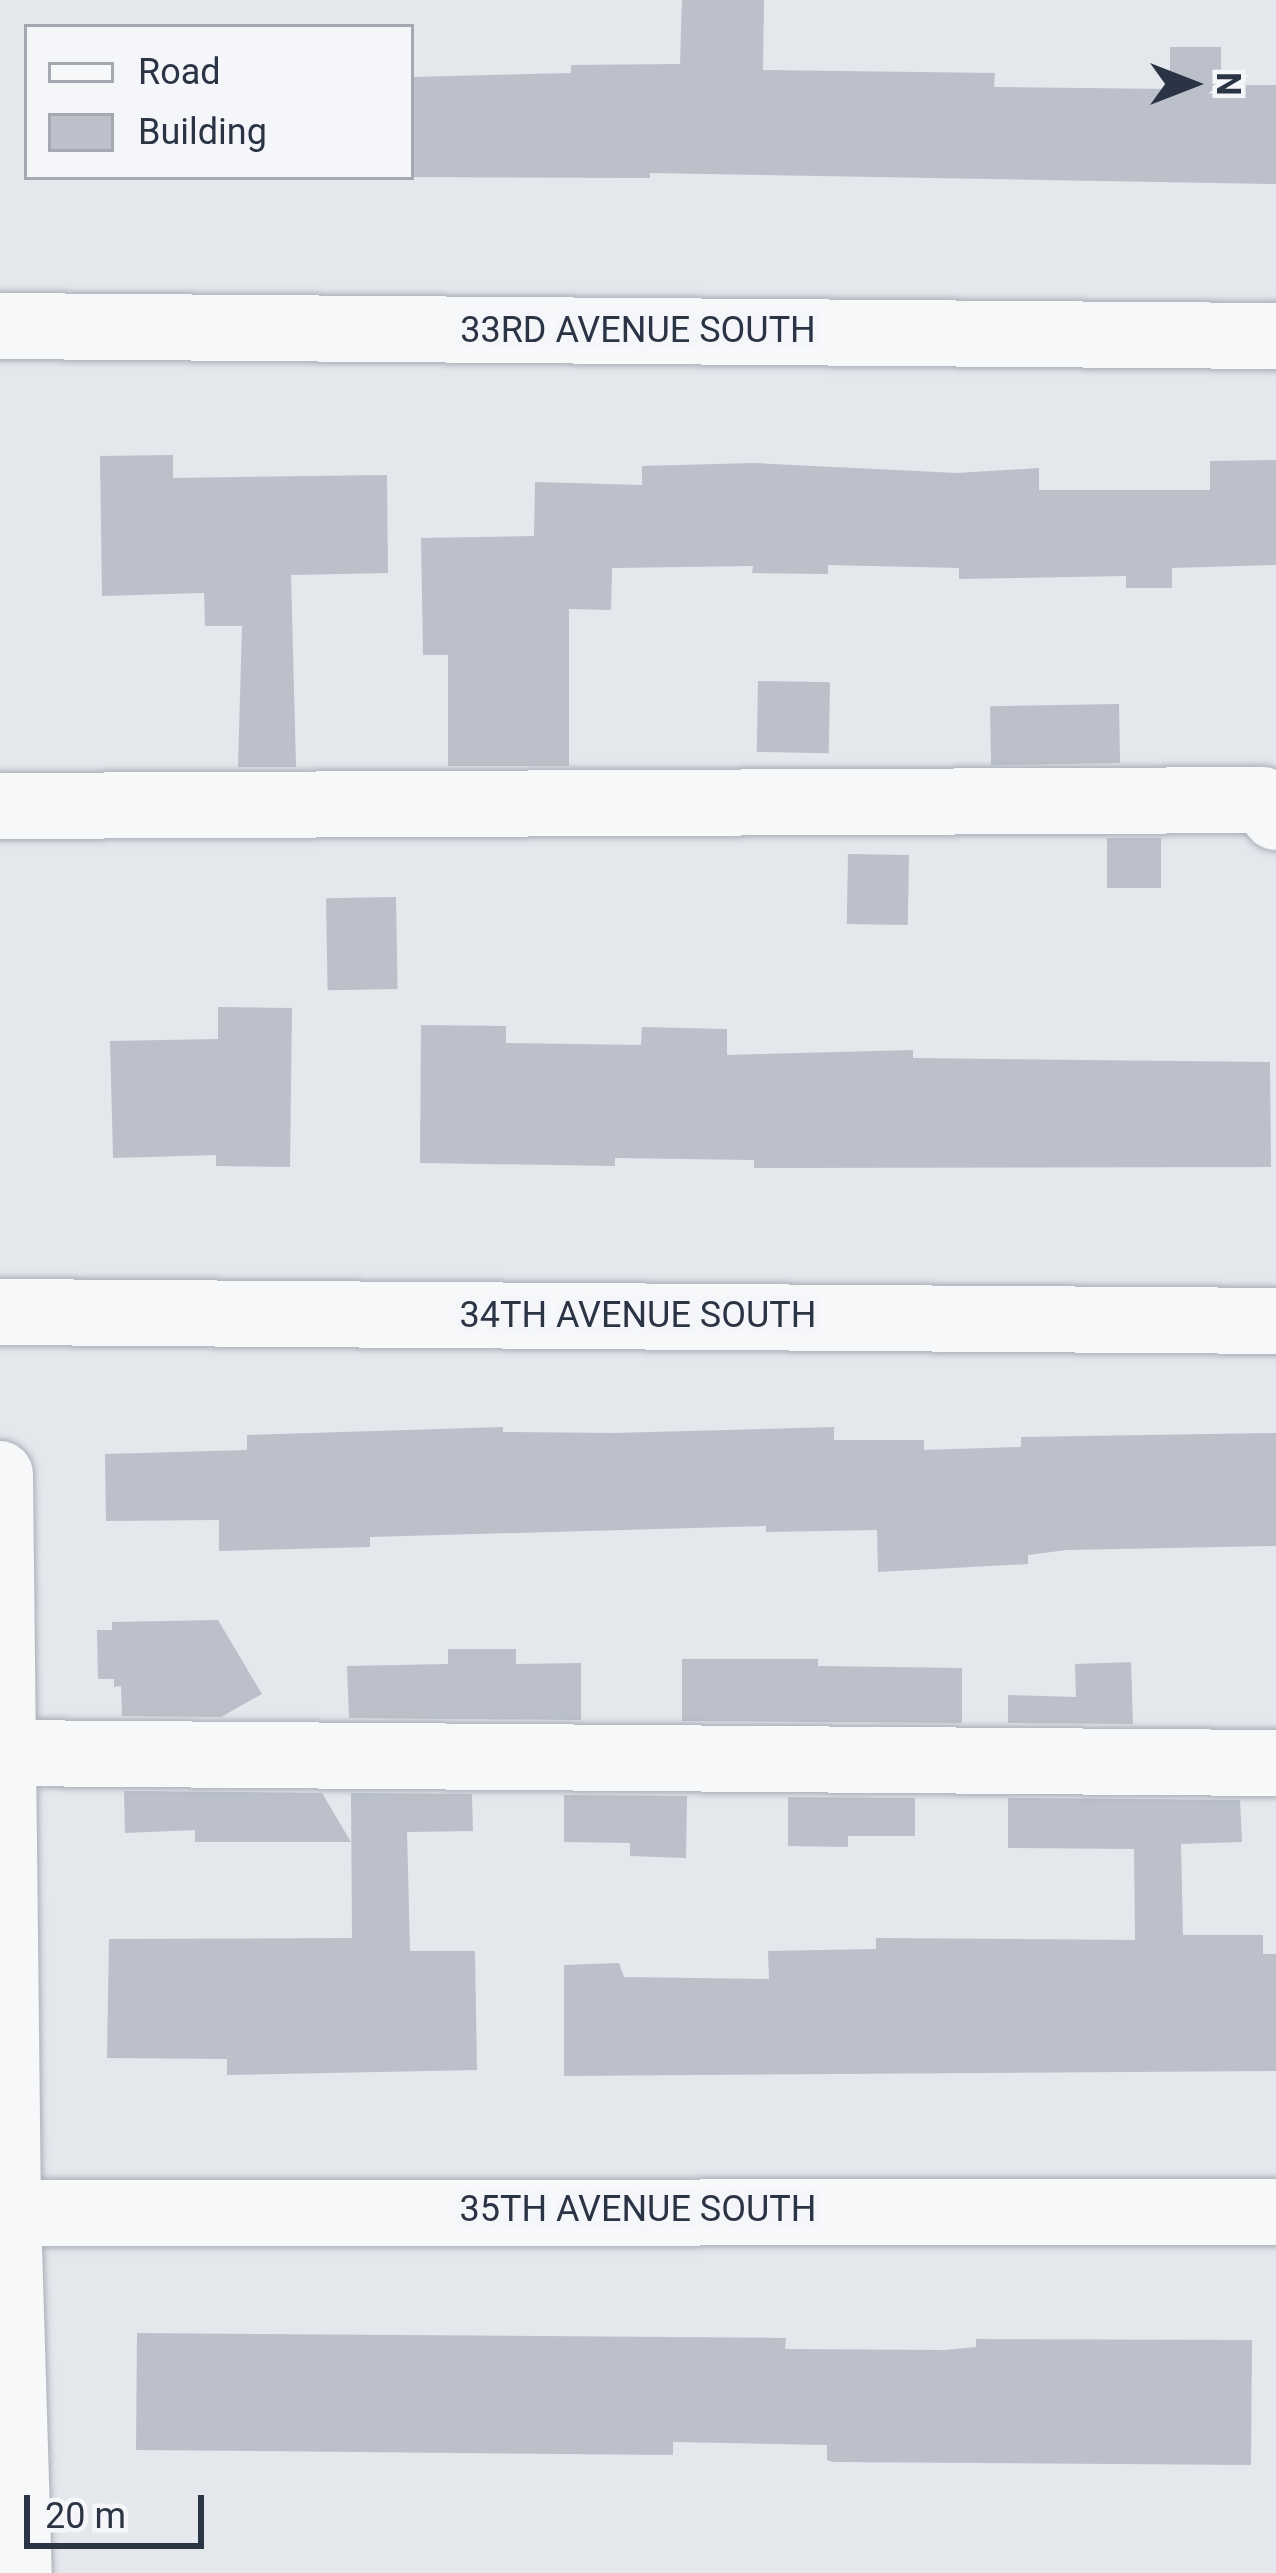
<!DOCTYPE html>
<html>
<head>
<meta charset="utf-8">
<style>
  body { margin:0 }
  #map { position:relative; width:1276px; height:2573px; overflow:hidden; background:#e4e7ec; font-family:Roboto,sans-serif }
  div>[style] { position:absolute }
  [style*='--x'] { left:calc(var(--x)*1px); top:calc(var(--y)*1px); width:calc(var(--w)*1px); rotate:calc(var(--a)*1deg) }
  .building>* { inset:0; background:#bbc0ca; transform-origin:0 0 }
  .roads { filter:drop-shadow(0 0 3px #a9aeb7) drop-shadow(0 0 3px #a9aeb7) }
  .minor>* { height:66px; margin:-33px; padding:0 33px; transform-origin:33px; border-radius:33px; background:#f7f8fa }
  span { translate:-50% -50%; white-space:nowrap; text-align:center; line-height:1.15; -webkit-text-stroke:12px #f4f6f9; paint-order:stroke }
  .street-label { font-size:36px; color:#2b3445 }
  .legend { position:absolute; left:24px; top:24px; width:390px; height:156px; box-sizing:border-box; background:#f4f6f9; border:3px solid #a4a8b1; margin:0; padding:15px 21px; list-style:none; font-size:36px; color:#2b3445 }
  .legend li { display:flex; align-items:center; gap:24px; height:60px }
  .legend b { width:60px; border:3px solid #a4a8b1 }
  .north { position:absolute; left:1132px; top:24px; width:120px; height:120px; -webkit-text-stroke:9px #f4f6f9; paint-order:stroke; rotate:90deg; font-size:33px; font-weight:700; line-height:48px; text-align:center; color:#2b3445 }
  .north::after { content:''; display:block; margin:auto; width:42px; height:54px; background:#2b3445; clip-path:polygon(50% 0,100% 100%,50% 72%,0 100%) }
  .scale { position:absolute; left:24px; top:2495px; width:180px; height:54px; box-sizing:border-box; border:6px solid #2b3445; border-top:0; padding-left:15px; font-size:36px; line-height:42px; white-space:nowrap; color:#2b3445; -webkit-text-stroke:9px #f4f6f9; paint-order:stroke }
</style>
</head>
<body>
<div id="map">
  <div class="building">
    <i style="clip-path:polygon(682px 0,764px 0,763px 70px,995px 73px,994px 87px,1170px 89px,1170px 47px,1221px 47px,1221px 85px,1276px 85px,1276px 184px,650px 173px,650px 178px,411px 177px,411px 77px,571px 73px,571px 65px,680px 64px)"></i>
    <i style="clip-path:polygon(173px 455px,173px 478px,387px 475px,388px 573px,291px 575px,296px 767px,238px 767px,242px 626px,205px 626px,204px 593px,102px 596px,100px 456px)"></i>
    <i style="clip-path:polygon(1276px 460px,1276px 565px,1172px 568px,1172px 588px,1126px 588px,1126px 576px,959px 579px,959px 568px,828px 565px,828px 574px,752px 573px,753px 566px,612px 568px,611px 610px,569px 609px,569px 766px,448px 766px,448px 655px,423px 655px,421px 538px,534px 536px,535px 482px,642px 485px,642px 466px,754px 463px,957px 473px,1039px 468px,1039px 490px,1210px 490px,1210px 461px)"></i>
    <i style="left:758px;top:681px;width:72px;height:71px;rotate:1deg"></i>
    <i style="left:1119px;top:704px;width:59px;height:129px;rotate:89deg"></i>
    <i style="left:1107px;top:838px;width:54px;height:50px"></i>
    <i style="left:848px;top:854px;width:61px;height:70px;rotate:1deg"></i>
    <i style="left:396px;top:897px;width:92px;height:70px;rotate:89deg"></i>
    <i style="clip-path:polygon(218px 1007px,292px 1008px,290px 1167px,216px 1166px,216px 1155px,113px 1158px,110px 1041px,218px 1039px)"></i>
    <i style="clip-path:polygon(421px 1025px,506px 1026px,506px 1043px,641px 1045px,642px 1027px,727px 1029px,727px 1055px,913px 1050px,913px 1058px,1270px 1062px,1271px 1167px,754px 1168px,754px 1160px,615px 1158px,615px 1166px,420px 1163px)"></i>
    <i style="clip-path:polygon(503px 1427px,503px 1432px,613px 1433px,834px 1427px,834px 1440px,924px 1440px,924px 1450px,1021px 1447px,1021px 1437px,1276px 1433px,1276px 1546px,1067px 1550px,1028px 1555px,1028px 1564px,878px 1572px,877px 1530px,766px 1532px,766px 1526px,370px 1537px,370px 1547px,219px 1551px,219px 1520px,106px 1521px,105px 1454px,247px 1450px,247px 1435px)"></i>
    <i style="clip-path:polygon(218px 1620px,262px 1694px,221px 1717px,122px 1716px,121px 1686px,114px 1687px,114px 1679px,98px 1679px,97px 1630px,112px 1630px,112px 1622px)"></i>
    <i style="clip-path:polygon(448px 1649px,516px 1649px,516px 1664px,581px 1663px,581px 1720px,349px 1718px,347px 1666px,448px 1664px)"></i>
    <i style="clip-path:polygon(682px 1659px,818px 1659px,818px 1666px,962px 1668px,962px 1723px,682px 1721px)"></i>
    <i style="clip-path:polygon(1131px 1662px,1133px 1724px,1008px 1723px,1008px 1695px,1076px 1697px,1075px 1664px)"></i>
    <i style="clip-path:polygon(124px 1791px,322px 1793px,351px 1842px,195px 1842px,195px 1830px,125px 1833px)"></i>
    <i style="clip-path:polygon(351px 1793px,472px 1794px,473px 1831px,407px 1832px,410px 1951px,475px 1951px,477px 2070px,227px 2075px,227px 2059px,107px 2058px,109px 1939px,352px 1938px)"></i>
    <i style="clip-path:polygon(564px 1795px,687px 1796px,686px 1858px,630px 1856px,630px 1843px,564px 1842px)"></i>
    <i style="clip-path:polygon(788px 1797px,915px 1798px,915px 1836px,848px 1836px,848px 1847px,788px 1846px)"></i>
    <i style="clip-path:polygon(1008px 1798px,1240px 1800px,1242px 1842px,1181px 1844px,1183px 1935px,1263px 1935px,1263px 1954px,1276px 1954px,1276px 2071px,564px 2076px,564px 1965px,619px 1963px,624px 1977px,769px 1979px,768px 1951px,876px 1949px,876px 1938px,1135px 1940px,1134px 1849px,1008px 1848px)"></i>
    <i style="clip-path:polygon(137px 2333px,786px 2338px,785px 2349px,945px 2350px,976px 2347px,976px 2339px,1252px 2340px,1251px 2465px,834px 2462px,827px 2460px,827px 2445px,673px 2442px,673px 2455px,136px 2450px)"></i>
  </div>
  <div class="roads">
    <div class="minor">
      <i style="--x:0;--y:326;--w:1276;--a:0.45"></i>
      <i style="--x:0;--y:806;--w:1262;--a:-0.27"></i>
      <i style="--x:1262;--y:800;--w:22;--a:51"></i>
      <i style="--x:0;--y:1312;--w:1276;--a:0.4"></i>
      <i style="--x:0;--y:1474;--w:738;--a:89.38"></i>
      <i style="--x:8;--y:2212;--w:361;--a:88.3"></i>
      <i style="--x:0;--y:1753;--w:1276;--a:0.45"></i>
      <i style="--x:0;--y:2213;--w:1276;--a:-0.04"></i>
    </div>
  </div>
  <div class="street-label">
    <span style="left:638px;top:331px">33RD AVENUE SOUTH</span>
    <span style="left:638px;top:1316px">34TH AVENUE SOUTH</span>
    <span style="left:638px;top:2210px">35TH AVENUE SOUTH</span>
  </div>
  <ul class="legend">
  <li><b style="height:15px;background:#f7f8fa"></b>Road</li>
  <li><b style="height:33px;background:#bbc0ca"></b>Building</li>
  </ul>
  <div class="north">N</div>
  <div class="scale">20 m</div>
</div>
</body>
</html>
